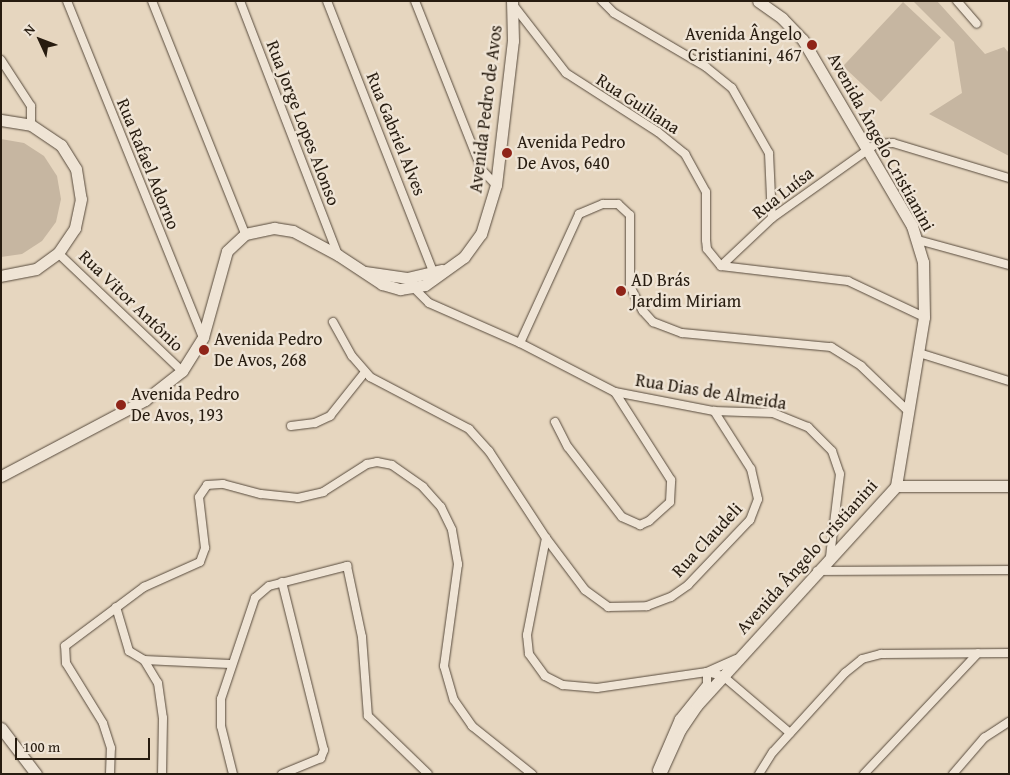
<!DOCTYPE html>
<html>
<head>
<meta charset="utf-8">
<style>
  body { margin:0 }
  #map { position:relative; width:1010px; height:775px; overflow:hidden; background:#e6d6bf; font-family:"Gentium Book Plus",serif }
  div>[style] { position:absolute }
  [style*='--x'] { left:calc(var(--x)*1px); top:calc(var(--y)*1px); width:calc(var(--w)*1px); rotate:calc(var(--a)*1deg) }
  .green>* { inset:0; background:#c6b6a1; transform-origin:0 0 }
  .roads { filter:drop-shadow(0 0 1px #574a3c) drop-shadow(0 0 1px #574a3c) }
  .street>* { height:8px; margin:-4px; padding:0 4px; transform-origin:4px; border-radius:4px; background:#efe4d5 }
  .secondary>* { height:11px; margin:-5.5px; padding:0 5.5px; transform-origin:5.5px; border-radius:5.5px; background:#efe4d5 }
  .dots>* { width:14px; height:14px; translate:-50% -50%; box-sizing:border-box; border:2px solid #efe4d5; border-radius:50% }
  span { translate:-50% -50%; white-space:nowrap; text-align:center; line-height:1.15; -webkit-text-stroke:4.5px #efe4d5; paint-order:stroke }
  .poi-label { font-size:18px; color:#271c10 }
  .right { translate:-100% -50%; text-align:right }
  .left { translate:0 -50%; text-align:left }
  .street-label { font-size:18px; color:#271c10 }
  .frame { position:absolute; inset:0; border:2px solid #271c10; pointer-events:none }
  .north { position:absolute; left:15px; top:15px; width:50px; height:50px; -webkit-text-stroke:4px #efe4d5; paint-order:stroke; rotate:313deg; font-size:14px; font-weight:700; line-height:20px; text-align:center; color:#271c10 }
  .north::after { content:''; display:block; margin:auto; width:18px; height:22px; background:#271c10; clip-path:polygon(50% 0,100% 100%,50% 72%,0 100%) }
  .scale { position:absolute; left:15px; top:738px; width:135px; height:22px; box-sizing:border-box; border:2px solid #271c10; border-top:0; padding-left:6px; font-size:15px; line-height:18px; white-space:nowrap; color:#271c10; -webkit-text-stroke:4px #efe4d5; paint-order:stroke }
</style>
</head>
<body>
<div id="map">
  <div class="green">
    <i style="clip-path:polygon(913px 1px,937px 1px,985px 54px,1004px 47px,1009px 53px,1009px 156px,929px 114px,962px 93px,954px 42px)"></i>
    <i style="left:903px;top:2px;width:52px;height:88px;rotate:43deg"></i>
    <i style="clip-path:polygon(1px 139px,24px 143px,44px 156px,57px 176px,61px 199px,56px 222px,42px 241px,22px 254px,1px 257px)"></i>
  </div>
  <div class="roads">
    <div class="street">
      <i style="--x:67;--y:1;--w:362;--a:68"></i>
      <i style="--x:152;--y:1;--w:251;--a:68.2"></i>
      <i style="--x:240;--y:1;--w:272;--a:68.9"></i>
      <i style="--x:327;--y:1;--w:295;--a:68.6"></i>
      <i style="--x:415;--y:1;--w:182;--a:68.4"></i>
      <i style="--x:482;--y:170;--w:21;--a:47"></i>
      <i style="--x:602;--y:1;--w:17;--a:45"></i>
      <i style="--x:614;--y:13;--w:107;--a:30.4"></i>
      <i style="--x:706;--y:67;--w:33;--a:39"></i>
      <i style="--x:732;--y:88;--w:75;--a:60.4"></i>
      <i style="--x:769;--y:153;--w:65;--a:87.4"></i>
      <i style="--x:957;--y:1;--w:30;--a:49"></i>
      <i style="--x:514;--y:6;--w:85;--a:52.2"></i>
      <i style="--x:566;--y:73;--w:109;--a:32.7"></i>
      <i style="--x:658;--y:132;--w:35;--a:39"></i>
      <i style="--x:685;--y:154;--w:43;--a:61.1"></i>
      <i style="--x:706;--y:192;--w:48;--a:90"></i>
      <i style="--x:706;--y:240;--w:9;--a:84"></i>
      <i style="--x:707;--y:249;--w:22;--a:51"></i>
      <i style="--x:721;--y:266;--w:128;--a:6.7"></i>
      <i style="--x:848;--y:281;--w:84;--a:25.3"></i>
      <i style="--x:1;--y:60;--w:55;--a:56.9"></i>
      <i style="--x:31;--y:106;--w:19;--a:90"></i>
      <i style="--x:918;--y:240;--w:94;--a:15.4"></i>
      <i style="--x:58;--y:253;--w:171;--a:43.6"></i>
      <i style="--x:721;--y:266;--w:70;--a:-43.3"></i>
      <i style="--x:772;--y:218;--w:128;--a:-35.4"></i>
      <i style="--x:876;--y:144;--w:17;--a:-3"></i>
      <i style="--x:893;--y:143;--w:121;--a:16.8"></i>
      <i style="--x:412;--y:286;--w:24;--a:45"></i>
      <i style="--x:429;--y:303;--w:99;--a:23.7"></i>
      <i style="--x:520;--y:343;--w:107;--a:27.3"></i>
      <i style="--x:615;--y:392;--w:101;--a:10.9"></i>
      <i style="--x:714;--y:411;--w:59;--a:1.9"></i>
      <i style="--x:773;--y:413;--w:38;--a:22"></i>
      <i style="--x:808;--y:427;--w:34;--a:45"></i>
      <i style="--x:832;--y:451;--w:24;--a:71"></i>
      <i style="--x:840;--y:474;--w:84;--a:96.9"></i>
      <i style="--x:333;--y:322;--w:39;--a:61"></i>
      <i style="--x:352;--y:356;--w:28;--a:49"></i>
      <i style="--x:370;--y:377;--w:112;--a:27.7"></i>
      <i style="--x:469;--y:429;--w:30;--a:48"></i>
      <i style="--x:489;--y:451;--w:104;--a:56.8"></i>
      <i style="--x:546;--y:538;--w:99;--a:101.1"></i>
      <i style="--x:527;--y:635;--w:19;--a:84"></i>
      <i style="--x:529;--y:654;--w:27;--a:54"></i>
      <i style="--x:545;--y:676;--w:20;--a:27"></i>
      <i style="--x:563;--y:685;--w:34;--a:5"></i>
      <i style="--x:597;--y:688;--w:111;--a:-8.3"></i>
      <i style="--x:707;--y:672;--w:32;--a:-24"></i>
      <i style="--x:520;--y:343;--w:142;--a:-65.4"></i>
      <i style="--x:579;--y:214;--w:26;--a:-23"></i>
      <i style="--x:603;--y:204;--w:15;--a:0"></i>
      <i style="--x:618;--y:204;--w:16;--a:43"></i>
      <i style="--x:630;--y:215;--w:71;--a:90"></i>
      <i style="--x:630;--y:286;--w:28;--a:63"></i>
      <i style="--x:643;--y:311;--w:15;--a:48"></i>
      <i style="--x:653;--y:322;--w:31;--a:21"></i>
      <i style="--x:682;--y:333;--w:150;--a:5.4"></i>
      <i style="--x:831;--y:347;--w:36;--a:32"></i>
      <i style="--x:861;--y:366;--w:66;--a:43.8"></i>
      <i style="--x:919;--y:353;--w:94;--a:17.3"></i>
      <i style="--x:555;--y:422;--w:28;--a:63"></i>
      <i style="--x:568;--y:447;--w:88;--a:52.4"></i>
      <i style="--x:622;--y:517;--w:20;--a:24"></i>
      <i style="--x:640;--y:525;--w:10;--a:-24"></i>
      <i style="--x:649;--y:521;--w:28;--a:-42"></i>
      <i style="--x:670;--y:502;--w:22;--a:-87"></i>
      <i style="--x:671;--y:480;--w:104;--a:-122.5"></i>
      <i style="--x:291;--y:426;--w:24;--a:-7"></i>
      <i style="--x:315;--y:423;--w:17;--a:-25"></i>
      <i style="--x:330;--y:416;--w:56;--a:-51.5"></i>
      <i style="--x:546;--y:538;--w:65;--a:53.1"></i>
      <i style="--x:585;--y:590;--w:29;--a:36"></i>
      <i style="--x:608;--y:607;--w:39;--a:-1"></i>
      <i style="--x:647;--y:606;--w:26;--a:-21"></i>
      <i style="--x:671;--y:597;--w:21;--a:-35"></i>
      <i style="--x:688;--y:585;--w:90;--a:-46.4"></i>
      <i style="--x:750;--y:520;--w:22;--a:-69"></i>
      <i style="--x:758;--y:499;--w:31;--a:-103"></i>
      <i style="--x:751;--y:469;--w:69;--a:-122.5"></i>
      <i style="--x:817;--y:571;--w:192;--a:-0.3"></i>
      <i style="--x:282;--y:582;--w:173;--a:76"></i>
      <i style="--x:324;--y:750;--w:9;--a:111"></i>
      <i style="--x:321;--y:758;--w:42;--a:157.7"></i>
      <i style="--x:116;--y:607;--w:46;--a:73.5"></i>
      <i style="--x:129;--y:651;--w:17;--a:31"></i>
      <i style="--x:144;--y:660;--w:27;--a:59"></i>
      <i style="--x:158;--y:683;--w:35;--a:82"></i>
      <i style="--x:163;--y:718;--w:56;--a:91"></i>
      <i style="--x:144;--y:660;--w:86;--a:2.7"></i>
      <i style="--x:707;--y:672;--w:16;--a:14"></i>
      <i style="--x:723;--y:676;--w:88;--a:40.4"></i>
      <i style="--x:657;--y:770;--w:56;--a:-66.7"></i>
      <i style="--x:679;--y:719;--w:45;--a:-51.3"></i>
      <i style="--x:707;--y:684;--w:12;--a:-90"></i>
      <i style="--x:110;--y:774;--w:26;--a:-88"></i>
      <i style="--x:111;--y:748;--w:26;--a:-108"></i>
      <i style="--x:103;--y:723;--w:70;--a:-121.7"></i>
      <i style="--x:66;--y:663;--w:17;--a:-93"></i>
      <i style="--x:65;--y:646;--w:99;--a:-36.8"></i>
      <i style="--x:144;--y:587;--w:61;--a:-24.1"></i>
      <i style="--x:200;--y:562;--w:15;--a:-70"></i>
      <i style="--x:205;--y:548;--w:51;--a:-96.7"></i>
      <i style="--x:199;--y:497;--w:14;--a:-56"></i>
      <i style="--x:207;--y:485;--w:16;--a:-4"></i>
      <i style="--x:223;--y:484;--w:39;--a:15"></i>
      <i style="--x:261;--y:494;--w:37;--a:6"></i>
      <i style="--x:298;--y:498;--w:26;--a:-13"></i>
      <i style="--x:323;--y:492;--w:52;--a:-32.5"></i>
      <i style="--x:367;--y:464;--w:10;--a:-11"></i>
      <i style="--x:377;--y:462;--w:15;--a:11"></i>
      <i style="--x:392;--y:465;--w:38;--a:35"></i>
      <i style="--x:423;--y:487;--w:27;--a:48"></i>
      <i style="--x:441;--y:507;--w:25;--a:64"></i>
      <i style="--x:452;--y:530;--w:35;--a:80"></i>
      <i style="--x:458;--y:564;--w:103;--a:97.8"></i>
      <i style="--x:444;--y:666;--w:35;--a:74"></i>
      <i style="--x:454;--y:700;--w:32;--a:55"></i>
      <i style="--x:472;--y:726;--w:77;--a:38.7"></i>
      <i style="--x:233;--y:774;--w:49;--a:-104"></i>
      <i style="--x:221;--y:726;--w:27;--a:-90"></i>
      <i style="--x:221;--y:699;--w:107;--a:-71.4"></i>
      <i style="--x:255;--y:598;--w:18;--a:-41"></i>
      <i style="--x:269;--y:586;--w:81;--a:-14.4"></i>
      <i style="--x:347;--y:566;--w:73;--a:78.1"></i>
      <i style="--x:362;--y:637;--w:79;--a:85.7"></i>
      <i style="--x:368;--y:716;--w:83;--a:44"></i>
      <i style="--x:759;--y:774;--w:26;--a:-58"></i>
      <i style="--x:773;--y:752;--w:107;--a:-47.7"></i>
      <i style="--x:845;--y:673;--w:22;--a:-39"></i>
      <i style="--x:862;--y:659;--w:20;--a:-15"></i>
      <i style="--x:881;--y:654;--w:128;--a:-0.4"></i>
      <i style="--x:864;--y:774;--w:166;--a:-46.7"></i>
      <i style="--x:953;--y:774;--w:48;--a:-49.3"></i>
      <i style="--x:984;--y:738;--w:30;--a:-33"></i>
    </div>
    <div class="secondary">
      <i style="--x:1;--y:120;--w:30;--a:9"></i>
      <i style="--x:31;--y:125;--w:36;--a:34"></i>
      <i style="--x:61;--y:145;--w:28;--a:58"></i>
      <i style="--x:76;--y:169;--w:30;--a:81"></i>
      <i style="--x:81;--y:199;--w:30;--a:102"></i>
      <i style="--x:75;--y:228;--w:30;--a:124"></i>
      <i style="--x:58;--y:253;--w:27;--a:144"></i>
      <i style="--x:36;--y:269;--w:36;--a:169"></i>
      <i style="--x:365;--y:272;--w:42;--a:8.1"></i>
      <i style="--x:407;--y:278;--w:36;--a:-13"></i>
      <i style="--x:1;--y:476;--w:163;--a:-27.8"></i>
      <i style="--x:145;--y:400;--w:47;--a:-38.1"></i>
      <i style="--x:182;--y:371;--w:40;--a:-58"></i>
      <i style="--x:203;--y:337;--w:89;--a:-74.4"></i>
      <i style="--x:227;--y:251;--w:25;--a:-43"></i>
      <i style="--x:245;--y:234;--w:30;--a:-12"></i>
      <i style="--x:274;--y:228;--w:19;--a:9"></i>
      <i style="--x:293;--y:231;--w:51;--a:28.1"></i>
      <i style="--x:338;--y:255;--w:53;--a:33.4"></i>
      <i style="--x:382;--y:284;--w:19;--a:16"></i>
      <i style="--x:400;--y:289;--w:25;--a:-9"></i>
      <i style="--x:425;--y:285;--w:48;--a:-35.7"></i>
      <i style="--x:464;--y:257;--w:29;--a:-54"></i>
      <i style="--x:481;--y:234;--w:51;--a:-73"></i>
      <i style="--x:496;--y:185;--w:145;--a:-83.3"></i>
      <i style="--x:513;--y:41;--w:40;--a:-91.4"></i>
      <i style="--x:896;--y:486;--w:113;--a:0"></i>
      <i style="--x:1;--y:728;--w:58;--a:52.7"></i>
      <i style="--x:660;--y:774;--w:48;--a:-65.6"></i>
      <i style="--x:680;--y:730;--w:30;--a:-56"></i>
      <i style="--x:697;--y:705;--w:296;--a:-47.7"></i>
      <i style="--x:896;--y:486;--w:171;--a:-80.6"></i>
      <i style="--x:924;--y:317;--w:55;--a:-91"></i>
      <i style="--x:923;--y:262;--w:38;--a:-107"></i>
      <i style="--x:912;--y:226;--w:216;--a:-120.4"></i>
      <i style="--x:803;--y:40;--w:30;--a:-134"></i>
      <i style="--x:782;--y:18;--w:29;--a:-145"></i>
    </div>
  </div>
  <div class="dots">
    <i style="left:812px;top:45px;background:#8f2418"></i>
    <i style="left:507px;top:153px;background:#8f2418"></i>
    <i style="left:621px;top:291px;background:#8f2418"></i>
    <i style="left:204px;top:350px;background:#8f2418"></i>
    <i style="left:121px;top:405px;background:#8f2418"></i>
  </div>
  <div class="poi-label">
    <span class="right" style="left:802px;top:45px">Avenida Ângelo<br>Cristianini, 467</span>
    <span class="left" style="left:517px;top:153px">Avenida Pedro<br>De Avos, 640</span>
    <span class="left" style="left:631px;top:291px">AD Brás<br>Jardim Miriam</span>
    <span class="left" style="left:214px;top:350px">Avenida Pedro<br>De Avos, 268</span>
    <span class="left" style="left:131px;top:405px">Avenida Pedro<br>De Avos, 193</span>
  </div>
  <div class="street-label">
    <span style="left:638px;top:104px;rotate:33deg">Rua Guiliana</span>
    <span style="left:486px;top:109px;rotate:-83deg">Avenida Pedro de Avos</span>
    <span style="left:303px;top:123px;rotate:69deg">Rua Jorge Lopes Alonso</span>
    <span style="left:396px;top:134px;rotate:68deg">Rua Gabriel Alves</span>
    <span style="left:881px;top:142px;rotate:61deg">Avenida Ângelo Cristianini</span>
    <span style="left:148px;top:164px;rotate:68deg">Rua Rafael Adorno</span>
    <span style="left:783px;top:193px;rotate:-38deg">Rua Luísa</span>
    <span style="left:131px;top:301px;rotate:44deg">Rua Vitor Antônio</span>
    <span style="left:711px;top:392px;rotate:9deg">Rua Dias de Almeida</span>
    <span style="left:707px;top:540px;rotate:-47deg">Rua Claudeli</span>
    <span style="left:807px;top:557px;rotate:-48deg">Avenida Ângelo Cristianini</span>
  </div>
  <div class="frame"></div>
  <div class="north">N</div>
  <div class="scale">100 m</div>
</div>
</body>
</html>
